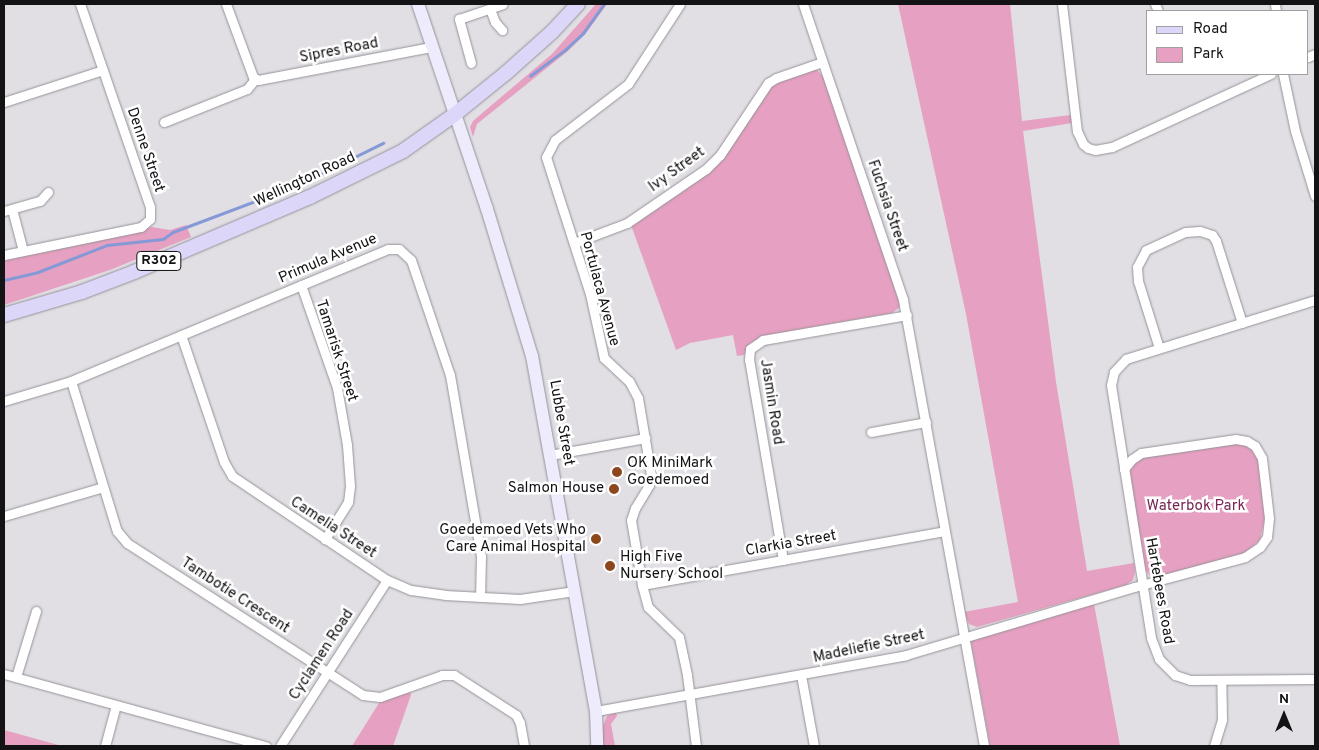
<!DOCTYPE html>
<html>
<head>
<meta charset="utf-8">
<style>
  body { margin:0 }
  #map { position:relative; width:1319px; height:750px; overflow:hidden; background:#e1dee4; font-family:Overpass,sans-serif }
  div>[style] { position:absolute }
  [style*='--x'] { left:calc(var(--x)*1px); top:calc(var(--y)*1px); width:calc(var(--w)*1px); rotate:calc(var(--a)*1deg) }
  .green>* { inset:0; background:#e6a0c1 }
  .stream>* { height:2.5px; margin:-1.25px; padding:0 1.25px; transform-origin:1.25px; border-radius:1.25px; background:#8699d7 }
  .roads { filter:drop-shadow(0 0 1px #969298) drop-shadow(0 0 1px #969298) }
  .street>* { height:9px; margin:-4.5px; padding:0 4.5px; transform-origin:4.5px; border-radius:4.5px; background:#fff }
  .secondary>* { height:12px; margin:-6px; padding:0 6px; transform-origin:6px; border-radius:6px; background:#edebfc }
  .primary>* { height:14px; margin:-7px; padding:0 7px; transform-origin:7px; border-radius:7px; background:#dcd7f8 }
  .dots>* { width:14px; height:14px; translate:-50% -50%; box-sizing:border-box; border:2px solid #fff; border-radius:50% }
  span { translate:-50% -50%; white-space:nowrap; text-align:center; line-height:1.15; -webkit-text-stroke:5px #fff; paint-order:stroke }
  .shield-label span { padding:1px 4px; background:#fff; border:1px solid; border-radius:4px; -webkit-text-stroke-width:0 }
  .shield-label { font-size:14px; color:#131214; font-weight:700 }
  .street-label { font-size:15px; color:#131214 }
  .poi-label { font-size:15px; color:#131214 }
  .left { translate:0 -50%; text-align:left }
  .right { translate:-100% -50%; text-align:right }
  .park-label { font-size:15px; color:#782654 }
  .frame { position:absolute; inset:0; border:5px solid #131214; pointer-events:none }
  .legend { position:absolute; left:1146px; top:10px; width:162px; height:65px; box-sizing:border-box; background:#fff; border:1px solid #a1a0a1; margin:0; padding:6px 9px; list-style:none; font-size:15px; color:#131214 }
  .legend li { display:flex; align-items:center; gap:10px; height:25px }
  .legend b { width:25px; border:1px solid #a1a0a1 }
  .north { position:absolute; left:1259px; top:690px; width:50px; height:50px; -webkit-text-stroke:4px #fff; paint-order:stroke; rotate:0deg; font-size:14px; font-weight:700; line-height:20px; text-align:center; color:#131214 }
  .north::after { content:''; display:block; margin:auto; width:18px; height:22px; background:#131214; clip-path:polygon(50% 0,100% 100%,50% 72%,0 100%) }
</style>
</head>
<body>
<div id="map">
  <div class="green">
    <i style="clip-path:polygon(596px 4px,607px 4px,587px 32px,568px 51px,477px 124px,473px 137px,470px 127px,473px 121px,552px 54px)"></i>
    <i style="clip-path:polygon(898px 4px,1010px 4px,1022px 121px,1071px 115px,1072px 123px,1023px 131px,1056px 382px,1087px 571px,1134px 563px,1135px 572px,1133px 580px,1126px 585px,977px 627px,969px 624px,964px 612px,1018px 602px,966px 314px)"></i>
    <i style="clip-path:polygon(811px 69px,816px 69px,824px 77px,900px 302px,900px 307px,892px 313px,762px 336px,749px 344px,744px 355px,737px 356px,733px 335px,690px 343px,676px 350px,631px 225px,719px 164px,766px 90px,778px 81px)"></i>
    <i style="clip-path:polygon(186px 225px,191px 237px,110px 270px,4px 305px,4px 260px,152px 227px,170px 230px)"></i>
    <i style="clip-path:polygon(1238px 443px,1249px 446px,1258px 456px,1265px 518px,1260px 540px,1245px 553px,1156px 578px,1150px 576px,1145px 569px,1129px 471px,1131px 464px,1139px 458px)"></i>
    <i style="clip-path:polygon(1094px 604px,1120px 746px,990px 746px,971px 642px,974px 639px)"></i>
    <i style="clip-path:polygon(410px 691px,411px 695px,393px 746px,352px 746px,379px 703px)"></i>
    <i style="clip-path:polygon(616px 712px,617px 716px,611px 724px,615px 746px,603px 746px,603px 726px,607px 716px)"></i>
    <i style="clip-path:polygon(4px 730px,62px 746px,4px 746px)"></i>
  </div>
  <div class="stream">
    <i style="--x:530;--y:76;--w:44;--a:-36.6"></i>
    <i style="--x:565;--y:50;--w:25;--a:-43"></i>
    <i style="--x:583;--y:33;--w:36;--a:-54"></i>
    <i style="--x:4;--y:280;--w:35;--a:-13"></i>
    <i style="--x:38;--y:272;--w:74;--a:-21.4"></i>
    <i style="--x:107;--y:245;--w:56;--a:-6.1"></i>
    <i style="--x:163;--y:239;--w:12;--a:-35"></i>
    <i style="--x:173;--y:232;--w:134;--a:-20.6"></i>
    <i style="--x:298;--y:185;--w:95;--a:-26.3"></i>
  </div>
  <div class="roads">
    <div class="street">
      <i style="--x:226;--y:4;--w:78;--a:69.7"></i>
      <i style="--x:253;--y:77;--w:6;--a:31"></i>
      <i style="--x:258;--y:80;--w:176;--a:-10.8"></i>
      <i style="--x:680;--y:4;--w:95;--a:123"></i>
      <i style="--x:628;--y:84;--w:92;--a:142.5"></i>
      <i style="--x:555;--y:140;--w:19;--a:118"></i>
      <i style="--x:546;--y:157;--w:144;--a:72.2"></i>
      <i style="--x:590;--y:294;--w:66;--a:77.7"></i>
      <i style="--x:604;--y:358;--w:34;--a:43"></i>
      <i style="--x:629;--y:381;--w:19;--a:62"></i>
      <i style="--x:638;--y:398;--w:78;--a:80.4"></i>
      <i style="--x:651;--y:475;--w:10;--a:101"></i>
      <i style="--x:649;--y:485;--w:27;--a:121"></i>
      <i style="--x:635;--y:508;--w:13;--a:108"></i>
      <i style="--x:631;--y:520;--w:66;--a:80.4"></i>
      <i style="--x:642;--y:585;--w:23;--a:75"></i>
      <i style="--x:648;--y:607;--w:43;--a:44.1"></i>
      <i style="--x:679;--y:637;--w:39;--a:78"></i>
      <i style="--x:687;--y:675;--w:72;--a:82.8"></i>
      <i style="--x:803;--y:4;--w:312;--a:71.3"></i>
      <i style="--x:903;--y:300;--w:453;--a:79.7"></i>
      <i style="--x:1062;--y:4;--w:128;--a:83.3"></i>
      <i style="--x:1077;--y:131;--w:14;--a:65"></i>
      <i style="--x:1083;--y:144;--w:6;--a:39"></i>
      <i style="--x:1088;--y:148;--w:7;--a:16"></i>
      <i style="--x:1095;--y:150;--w:17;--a:-10"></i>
      <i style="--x:1112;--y:147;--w:175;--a:-24.7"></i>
      <i style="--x:1155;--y:4;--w:8;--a:67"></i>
      <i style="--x:1275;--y:4;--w:7;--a:82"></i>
      <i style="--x:490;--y:9;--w:14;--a:69"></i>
      <i style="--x:495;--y:22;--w:11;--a:49"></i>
      <i style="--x:1308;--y:57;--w:8;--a:-23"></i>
      <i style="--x:471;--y:63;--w:46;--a:-105.3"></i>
      <i style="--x:459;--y:19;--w:46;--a:-18.8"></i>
      <i style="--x:1283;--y:74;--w:58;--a:78.1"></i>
      <i style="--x:1295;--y:131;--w:68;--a:72.9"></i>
      <i style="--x:4;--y:102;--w:104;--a:-17.9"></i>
      <i style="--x:164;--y:122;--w:89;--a:-21.7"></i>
      <i style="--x:247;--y:89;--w:13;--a:-51"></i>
      <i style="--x:12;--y:209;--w:43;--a:75.3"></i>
      <i style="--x:4;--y:211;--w:37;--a:-16"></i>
      <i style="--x:40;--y:201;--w:12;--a:-48"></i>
      <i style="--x:574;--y:243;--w:57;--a:-20.7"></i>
      <i style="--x:627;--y:223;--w:96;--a:-34.4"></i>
      <i style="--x:706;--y:169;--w:20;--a:-45"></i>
      <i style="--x:720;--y:155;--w:87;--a:-56.3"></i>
      <i style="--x:768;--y:83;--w:9;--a:-32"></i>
      <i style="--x:776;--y:78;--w:49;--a:-19.2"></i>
      <i style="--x:4;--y:255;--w:140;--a:-11.6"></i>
      <i style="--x:141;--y:227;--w:12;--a:-42"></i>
      <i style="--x:150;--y:219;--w:12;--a:-90"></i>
      <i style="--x:150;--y:207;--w:215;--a:-109"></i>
      <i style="--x:301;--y:285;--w:109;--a:70.7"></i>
      <i style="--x:337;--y:388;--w:58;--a:80"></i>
      <i style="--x:347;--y:445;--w:41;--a:85.8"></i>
      <i style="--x:350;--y:486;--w:16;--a:97"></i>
      <i style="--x:348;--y:502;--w:44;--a:121.9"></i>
      <i style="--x:1315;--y:300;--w:198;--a:162.7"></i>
      <i style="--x:1126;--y:359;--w:18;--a:133"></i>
      <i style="--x:1114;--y:372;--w:13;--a:103"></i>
      <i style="--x:1111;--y:385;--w:256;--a:81"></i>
      <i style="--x:1151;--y:638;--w:22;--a:69"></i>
      <i style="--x:1159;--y:659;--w:23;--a:45"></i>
      <i style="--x:1175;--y:675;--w:16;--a:18"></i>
      <i style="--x:1190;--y:680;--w:125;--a:-0.5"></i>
      <i style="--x:181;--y:335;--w:134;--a:71.3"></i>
      <i style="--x:224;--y:462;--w:16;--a:60"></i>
      <i style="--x:232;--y:476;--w:187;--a:33.9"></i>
      <i style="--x:387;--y:580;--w:26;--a:23"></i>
      <i style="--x:411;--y:590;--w:34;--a:8"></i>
      <i style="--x:445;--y:595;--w:75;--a:3.1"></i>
      <i style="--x:520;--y:599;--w:55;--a:-8.4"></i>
      <i style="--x:1159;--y:348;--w:70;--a:-107.4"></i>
      <i style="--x:1138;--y:281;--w:14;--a:-94"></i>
      <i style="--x:1137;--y:267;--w:19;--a:-62"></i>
      <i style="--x:1146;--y:250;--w:43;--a:-24.8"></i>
      <i style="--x:1185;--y:232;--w:15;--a:-4"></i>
      <i style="--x:1200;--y:231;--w:13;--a:18"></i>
      <i style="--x:1212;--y:235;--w:7;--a:56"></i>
      <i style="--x:1216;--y:241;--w:86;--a:72.4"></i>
      <i style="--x:71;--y:381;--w:157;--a:73"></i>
      <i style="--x:117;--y:531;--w:16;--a:50"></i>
      <i style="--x:127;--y:543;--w:281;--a:32.8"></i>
      <i style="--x:363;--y:695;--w:17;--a:7"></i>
      <i style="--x:380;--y:697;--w:66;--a:-19.5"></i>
      <i style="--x:442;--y:675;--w:12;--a:0"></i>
      <i style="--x:454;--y:675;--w:74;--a:32.8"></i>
      <i style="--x:516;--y:715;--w:9;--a:63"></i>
      <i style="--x:520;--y:723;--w:23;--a:80"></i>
      <i style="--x:4;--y:401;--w:70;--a:-16.6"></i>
      <i style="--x:71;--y:381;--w:343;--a:-22.6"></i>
      <i style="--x:388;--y:249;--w:11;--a:0"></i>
      <i style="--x:399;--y:249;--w:16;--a:43"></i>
      <i style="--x:411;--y:260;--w:121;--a:71.3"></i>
      <i style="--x:450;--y:375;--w:185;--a:80.3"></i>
      <i style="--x:481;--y:557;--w:40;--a:91.4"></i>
      <i style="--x:871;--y:432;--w:56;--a:-10.3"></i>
      <i style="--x:550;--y:455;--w:97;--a:-10.1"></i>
      <i style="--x:4;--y:516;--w:103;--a:-16.3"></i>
      <i style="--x:783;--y:560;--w:203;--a:-99.6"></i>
      <i style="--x:749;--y:360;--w:11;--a:-85"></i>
      <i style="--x:750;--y:349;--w:16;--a:-35"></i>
      <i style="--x:763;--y:340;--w:146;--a:-9.8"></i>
      <i style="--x:642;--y:585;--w:307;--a:-10.1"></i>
      <i style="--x:4;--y:674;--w:272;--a:15.4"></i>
      <i style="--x:801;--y:675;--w:72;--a:79.6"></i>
      <i style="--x:16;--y:677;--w:69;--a:-73.1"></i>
      <i style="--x:596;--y:711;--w:315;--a:-10.2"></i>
      <i style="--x:906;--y:655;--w:238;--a:-16.6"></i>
      <i style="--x:1134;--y:587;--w:115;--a:-15.1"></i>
      <i style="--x:1245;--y:557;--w:18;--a:-34"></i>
      <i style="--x:1260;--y:547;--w:12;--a:-55"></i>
      <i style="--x:1267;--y:537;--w:19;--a:-84"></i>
      <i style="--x:1269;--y:518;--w:60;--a:-96.7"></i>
      <i style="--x:1262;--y:458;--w:14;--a:-120"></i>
      <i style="--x:1255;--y:446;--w:9;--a:-148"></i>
      <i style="--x:1247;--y:441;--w:11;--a:-170"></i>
      <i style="--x:1236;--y:439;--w:96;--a:171.6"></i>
      <i style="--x:1141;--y:453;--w:11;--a:146"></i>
      <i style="--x:1132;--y:459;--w:13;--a:129"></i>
      <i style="--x:105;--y:746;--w:42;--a:-75"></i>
      <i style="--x:280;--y:746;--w:197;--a:-57.2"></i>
      <i style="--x:1214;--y:746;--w:27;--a:-73"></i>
      <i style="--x:1222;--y:720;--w:39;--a:-91"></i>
    </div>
    <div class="secondary">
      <i style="--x:418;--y:4;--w:216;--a:71.4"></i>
      <i style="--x:487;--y:209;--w:154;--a:73"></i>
      <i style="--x:532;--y:356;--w:361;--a:79.8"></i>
      <i style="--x:596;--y:711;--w:35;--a:88"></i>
    </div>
    <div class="primary">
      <i style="--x:4;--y:315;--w:81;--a:-16.4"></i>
      <i style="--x:82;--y:292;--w:56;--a:-21"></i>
      <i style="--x:134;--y:272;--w:191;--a:-23.1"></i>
      <i style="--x:310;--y:197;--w:104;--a:-26.3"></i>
      <i style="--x:403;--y:151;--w:62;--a:-35.2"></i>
      <i style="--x:454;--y:115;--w:67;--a:-38.9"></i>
      <i style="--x:506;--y:73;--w:62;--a:-41.7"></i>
      <i style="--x:552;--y:32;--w:38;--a:-47"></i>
    </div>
  </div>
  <div class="dots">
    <i style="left:617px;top:472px;background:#8c471d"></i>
    <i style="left:614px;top:489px;background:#8c471d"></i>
    <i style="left:596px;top:539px;background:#8c471d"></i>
    <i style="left:610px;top:566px;background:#8c471d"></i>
  </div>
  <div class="shield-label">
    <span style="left:159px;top:261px">R302</span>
  </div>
  <div class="street-label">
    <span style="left:339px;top:51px;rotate:-11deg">Sipres Road</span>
    <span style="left:145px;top:150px;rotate:71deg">Denne Street</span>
    <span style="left:677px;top:170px;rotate:-36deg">Ivy Street</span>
    <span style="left:305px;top:180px;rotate:-25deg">Wellington Road</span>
    <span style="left:887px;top:206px;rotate:71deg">Fuchsia Street</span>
    <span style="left:328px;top:259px;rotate:-23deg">Primula Avenue</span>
    <span style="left:599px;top:289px;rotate:75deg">Portulaca Avenue</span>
    <span style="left:336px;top:351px;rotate:72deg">Tamarisk Street</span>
    <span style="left:771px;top:402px;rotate:81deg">Jasmin Road</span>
    <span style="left:561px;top:423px;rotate:80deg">Lubbe Street</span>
    <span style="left:333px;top:528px;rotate:33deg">Camelia Street</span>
    <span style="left:791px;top:544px;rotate:-10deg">Clarkia Street</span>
    <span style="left:1159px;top:591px;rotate:80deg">Hartebees Road</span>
    <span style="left:235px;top:596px;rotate:33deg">Tambotie Crescent</span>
    <span style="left:869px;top:647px;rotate:-12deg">Madeliefie Street</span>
    <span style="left:322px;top:655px;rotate:-57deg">Cyclamen Road</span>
  </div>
  <div class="poi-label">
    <span class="left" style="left:627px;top:472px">OK MiniMark<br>Goedemoed</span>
    <span class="right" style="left:604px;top:489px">Salmon House</span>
    <span class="right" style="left:586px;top:539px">Goedemoed Vets Who<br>Care Animal Hospital</span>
    <span class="left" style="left:620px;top:566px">High Five<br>Nursery School</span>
  </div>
  <div class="park-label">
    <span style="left:1196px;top:507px">Waterbok Park</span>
  </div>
  <div class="frame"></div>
  <ul class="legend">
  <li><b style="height:6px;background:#dcd7f8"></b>Road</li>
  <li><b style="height:14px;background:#e6a0c1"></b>Park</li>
  </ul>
  <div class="north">N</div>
</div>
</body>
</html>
